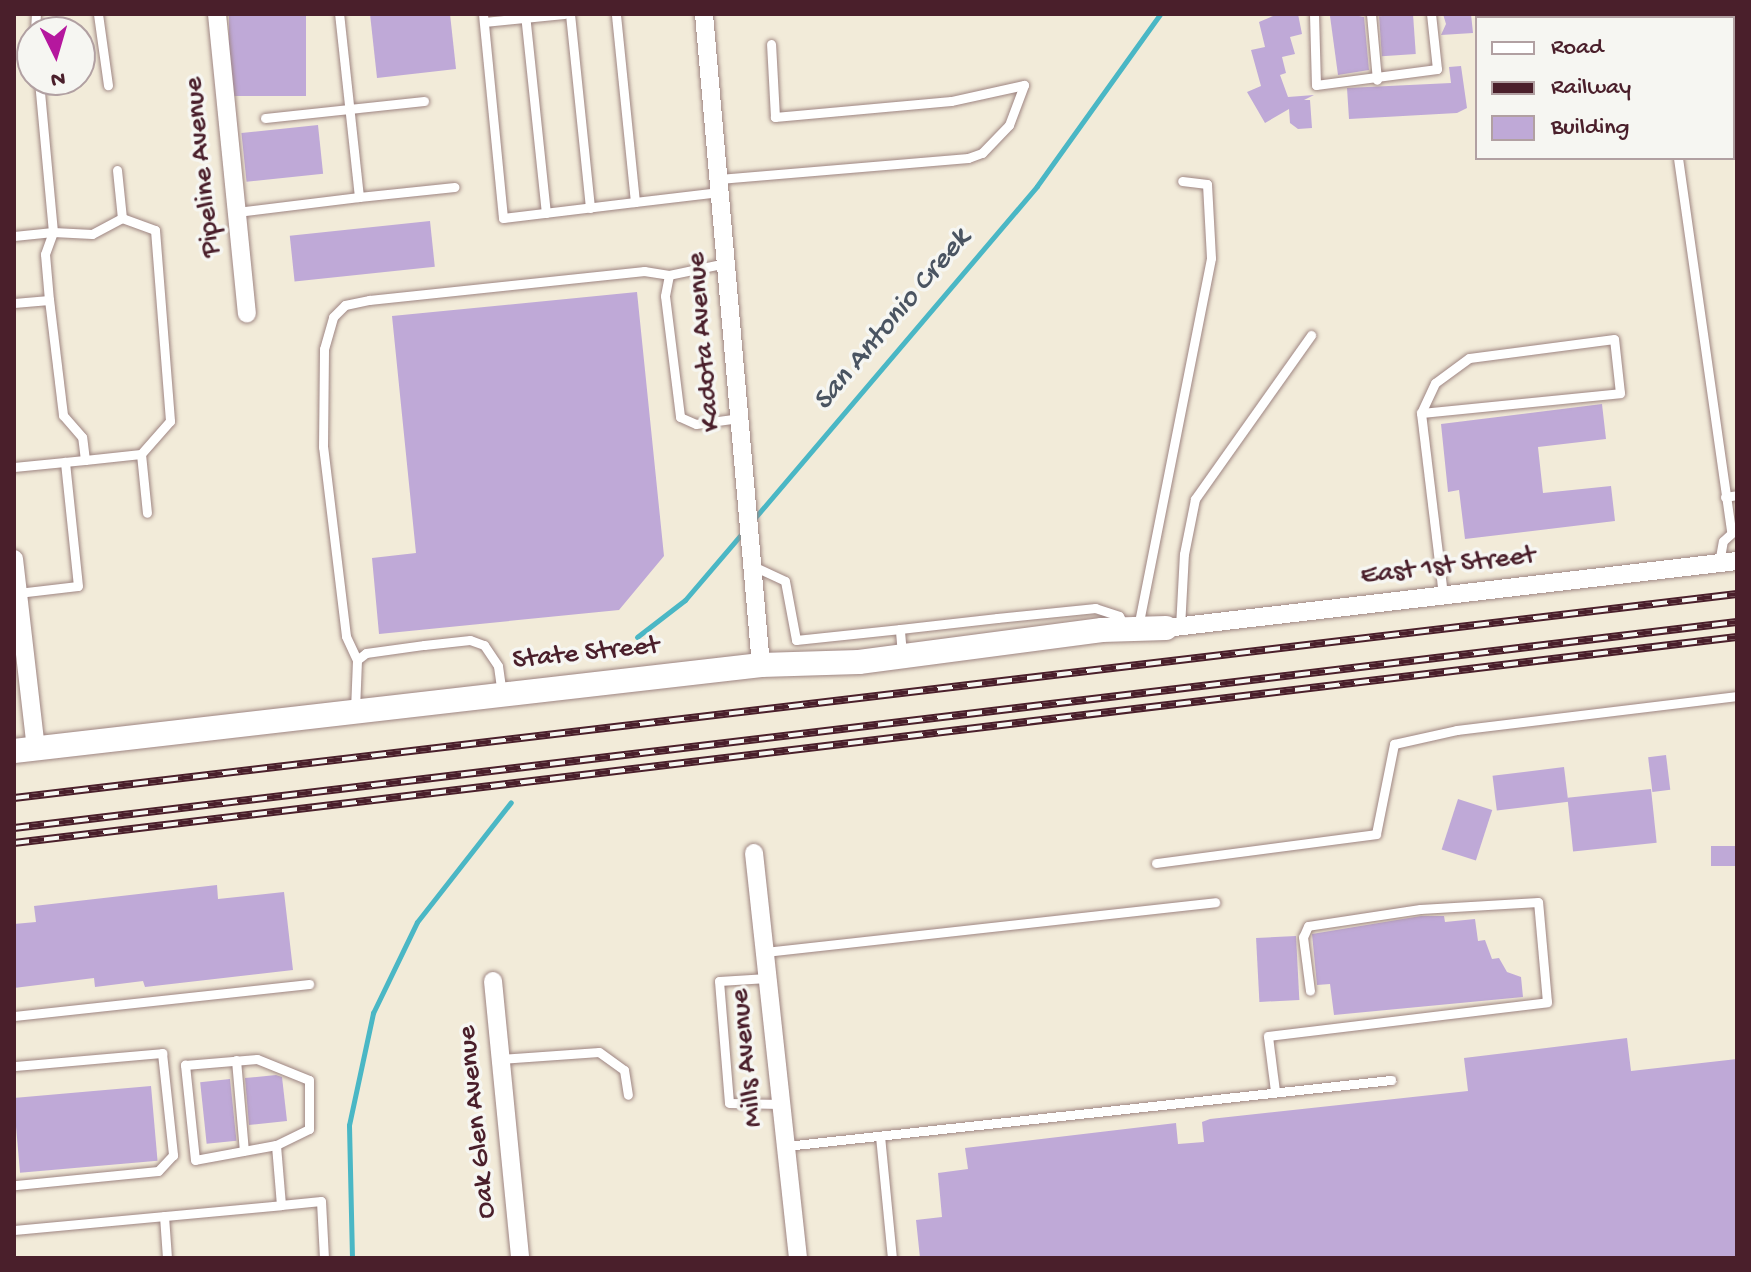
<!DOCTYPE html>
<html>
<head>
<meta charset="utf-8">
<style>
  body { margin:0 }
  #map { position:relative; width:1751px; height:1272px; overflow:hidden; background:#f2ebd9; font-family:"Gochi Hand",sans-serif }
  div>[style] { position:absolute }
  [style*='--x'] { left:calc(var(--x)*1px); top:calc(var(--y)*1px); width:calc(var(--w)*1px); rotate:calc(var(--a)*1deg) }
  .stream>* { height:5px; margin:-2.5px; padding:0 2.5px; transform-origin:2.5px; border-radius:2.5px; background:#4ab7c5 }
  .building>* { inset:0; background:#bfa9d7; transform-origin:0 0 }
  .roads { filter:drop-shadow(0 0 2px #9e8582) drop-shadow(0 0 2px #9e8582) }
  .service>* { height:9px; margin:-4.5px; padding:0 4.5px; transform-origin:4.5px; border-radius:4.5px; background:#fff }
  .minor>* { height:18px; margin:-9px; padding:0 9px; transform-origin:9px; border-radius:9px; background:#fff }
  .tertiary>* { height:24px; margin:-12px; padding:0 12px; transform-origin:12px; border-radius:12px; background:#fff }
  .rail>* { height:8px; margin-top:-4px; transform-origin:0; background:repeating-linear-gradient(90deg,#f6f6f2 0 15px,#4a1f2b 0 30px); box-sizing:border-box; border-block:2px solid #4a1f2b }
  span { translate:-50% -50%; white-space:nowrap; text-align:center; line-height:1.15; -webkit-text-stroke:7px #f6f6f2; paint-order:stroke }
  .street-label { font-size:28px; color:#4a1f2b }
  .water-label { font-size:30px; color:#4a5461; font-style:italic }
  .frame { position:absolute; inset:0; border:16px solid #4a1f2b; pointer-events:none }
  .legend { position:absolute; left:1475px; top:16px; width:260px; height:144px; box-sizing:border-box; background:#f6f6f2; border:2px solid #b1a0a2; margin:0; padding:10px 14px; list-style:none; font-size:24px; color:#4a1f2b }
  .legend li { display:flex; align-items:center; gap:16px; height:40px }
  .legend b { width:40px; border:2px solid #b1a0a2 }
  .north { position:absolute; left:16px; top:16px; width:80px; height:80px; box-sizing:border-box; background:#f6f6f2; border:2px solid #b1a0a2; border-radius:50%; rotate:175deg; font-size:22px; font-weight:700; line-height:32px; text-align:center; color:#4a1f2b }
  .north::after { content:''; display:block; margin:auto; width:28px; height:36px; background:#b5179e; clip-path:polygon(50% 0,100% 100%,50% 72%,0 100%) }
</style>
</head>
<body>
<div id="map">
  <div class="stream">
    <i style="--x:753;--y:520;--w:438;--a:-49.6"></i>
    <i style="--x:1037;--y:186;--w:211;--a:-54.4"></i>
    <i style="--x:637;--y:637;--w:61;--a:-37.6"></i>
    <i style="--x:685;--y:600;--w:91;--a:-49.5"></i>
    <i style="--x:352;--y:1258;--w:133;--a:-91.3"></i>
    <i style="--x:349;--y:1125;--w:115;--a:-77.9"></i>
    <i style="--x:373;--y:1013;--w:101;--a:-64.2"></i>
    <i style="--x:417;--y:922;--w:152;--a:-51.9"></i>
  </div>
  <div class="building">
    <i style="left:229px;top:14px;width:77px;height:82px"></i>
    <i style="clip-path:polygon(370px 14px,450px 14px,456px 69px,377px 78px)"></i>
    <i style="clip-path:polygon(1278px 14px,1298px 14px,1302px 34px,1290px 37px,1295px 54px,1282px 57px,1286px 73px,1280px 75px,1288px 97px,1314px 95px,1304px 100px,1310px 100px,1312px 128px,1298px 129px,1290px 123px,1289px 109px,1265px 123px,1247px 92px,1261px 86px,1251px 50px,1265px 47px,1259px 22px)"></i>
    <i style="clip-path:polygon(1349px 14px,1364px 17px,1369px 70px,1338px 75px,1330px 16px)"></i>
    <i style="left:1413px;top:14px;width:40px;height:34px;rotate:86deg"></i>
    <i style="clip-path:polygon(1443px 14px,1471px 14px,1473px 33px,1441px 35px,1446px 24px)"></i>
    <i style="clip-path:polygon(1461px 66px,1467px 108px,1457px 113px,1349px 119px,1347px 88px,1451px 83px,1449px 67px)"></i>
    <i style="left:318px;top:125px;width:49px;height:77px;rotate:84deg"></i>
    <i style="left:430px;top:221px;width:46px;height:141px;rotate:84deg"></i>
    <i style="clip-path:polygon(637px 292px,664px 556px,619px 610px,379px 634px,372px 558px,416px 553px,392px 316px)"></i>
    <i style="clip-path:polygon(1602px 404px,1606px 439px,1538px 447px,1543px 493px,1611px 486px,1615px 521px,1465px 539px,1459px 490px,1448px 492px,1441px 424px)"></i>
    <i style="left:1666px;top:755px;width:35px;height:18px;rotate:83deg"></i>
    <i style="left:1564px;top:767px;width:35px;height:72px;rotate:83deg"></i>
    <i style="left:1651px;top:789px;width:54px;height:84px;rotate:84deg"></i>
    <i style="left:1458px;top:799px;width:36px;height:53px;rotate:18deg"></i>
    <i style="left:1737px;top:846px;width:20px;height:26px;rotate:90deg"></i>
    <i style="clip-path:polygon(217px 885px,218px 899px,284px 892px,293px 970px,145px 987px,143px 981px,95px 987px,94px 978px,14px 988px,14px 924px,36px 922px,34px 906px)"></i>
    <i style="clip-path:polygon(1421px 916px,1444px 916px,1445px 922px,1475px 919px,1478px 941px,1485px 940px,1492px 959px,1499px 958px,1507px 972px,1521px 977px,1523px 997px,1334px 1015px,1330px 984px,1317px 985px,1312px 934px)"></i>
    <i style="left:1296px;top:936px;width:64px;height:40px;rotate:87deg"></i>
    <i style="clip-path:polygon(1627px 1038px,1631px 1071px,1737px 1059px,1737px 1258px,920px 1258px,916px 1220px,942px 1217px,938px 1173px,968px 1169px,965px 1148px,1176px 1123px,1178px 1144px,1204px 1142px,1202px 1122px,1210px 1119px,1468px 1091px,1464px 1058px)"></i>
    <i style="clip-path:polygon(276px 1075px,282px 1077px,287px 1121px,249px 1125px,245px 1078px)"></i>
    <i style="left:230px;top:1079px;width:62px;height:30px;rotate:84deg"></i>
    <i style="left:151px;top:1086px;width:75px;height:138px;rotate:85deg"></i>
  </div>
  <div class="roads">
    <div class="service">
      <i style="--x:98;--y:14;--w:72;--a:82"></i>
      <i style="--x:483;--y:14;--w:205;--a:84.4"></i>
      <i style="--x:503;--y:218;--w:133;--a:-6.9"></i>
      <i style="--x:635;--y:202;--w:189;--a:-95.8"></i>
      <i style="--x:525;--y:14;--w:200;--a:84"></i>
      <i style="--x:570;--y:14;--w:195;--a:84.1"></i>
      <i style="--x:1314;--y:14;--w:71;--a:88.4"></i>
      <i style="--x:1316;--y:85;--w:122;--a:-7.5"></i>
      <i style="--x:1437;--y:69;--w:55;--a:-96.2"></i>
      <i style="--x:1371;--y:14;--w:66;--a:84.8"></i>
      <i style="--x:1682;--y:14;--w:4;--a:76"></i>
      <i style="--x:484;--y:22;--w:80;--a:-5.7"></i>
      <i style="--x:35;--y:32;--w:18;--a:-87"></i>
      <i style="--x:265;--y:118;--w:160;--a:-6.1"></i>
      <i style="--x:1733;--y:148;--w:4;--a:0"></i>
      <i style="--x:1678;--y:158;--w:377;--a:81.9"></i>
      <i style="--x:117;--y:170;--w:48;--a:84.1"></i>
      <i style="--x:122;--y:218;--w:35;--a:20"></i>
      <i style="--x:155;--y:230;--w:192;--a:85.5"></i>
      <i style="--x:170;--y:421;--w:44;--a:131.3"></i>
      <i style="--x:141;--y:454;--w:59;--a:84.2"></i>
      <i style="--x:719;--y:179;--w:250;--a:-4.8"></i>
      <i style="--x:968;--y:158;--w:15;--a:-20"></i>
      <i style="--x:982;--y:153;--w:39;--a:-46"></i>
      <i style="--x:1009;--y:125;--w:43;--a:-69.4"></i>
      <i style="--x:1024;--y:85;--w:75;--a:167.6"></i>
      <i style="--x:951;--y:101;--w:177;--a:174.8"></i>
      <i style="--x:775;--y:117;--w:73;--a:-93.1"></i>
      <i style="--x:359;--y:197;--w:96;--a:-6"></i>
      <i style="--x:635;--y:202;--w:85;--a:-6.8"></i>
      <i style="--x:237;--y:212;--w:123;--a:-7"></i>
      <i style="--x:359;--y:197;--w:184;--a:-96.2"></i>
      <i style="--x:14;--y:236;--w:39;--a:-6"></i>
      <i style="--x:53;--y:232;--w:153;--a:-95.3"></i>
      <i style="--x:726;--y:263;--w:58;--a:168.1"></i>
      <i style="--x:669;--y:275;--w:21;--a:101"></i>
      <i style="--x:665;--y:296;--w:122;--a:82.9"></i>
      <i style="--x:680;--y:417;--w:17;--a:24"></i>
      <i style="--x:696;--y:424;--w:43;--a:-7.9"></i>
      <i style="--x:14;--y:303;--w:35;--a:-5"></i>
      <i style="--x:49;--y:300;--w:46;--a:-95"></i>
      <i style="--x:45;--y:254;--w:23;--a:-70"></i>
      <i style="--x:53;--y:232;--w:39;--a:3"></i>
      <i style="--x:92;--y:234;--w:34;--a:-28"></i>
      <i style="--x:1421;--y:413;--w:200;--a:-5.7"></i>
      <i style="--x:1620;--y:393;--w:54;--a:-96.3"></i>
      <i style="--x:1614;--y:339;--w:146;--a:172.5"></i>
      <i style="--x:1469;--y:358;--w:42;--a:143.7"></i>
      <i style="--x:1435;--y:383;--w:33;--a:115"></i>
      <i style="--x:1421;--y:413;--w:184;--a:83.1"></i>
      <i style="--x:85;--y:460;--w:56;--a:-6.1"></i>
      <i style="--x:14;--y:467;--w:71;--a:-5.6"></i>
      <i style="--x:85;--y:460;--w:23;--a:-97"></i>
      <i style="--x:82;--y:437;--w:29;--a:-131"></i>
      <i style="--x:63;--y:415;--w:116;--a:-96.9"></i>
      <i style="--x:1725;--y:497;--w:12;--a:-9"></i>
      <i style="--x:1719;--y:563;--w:22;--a:-80"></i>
      <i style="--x:1723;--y:541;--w:15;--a:-42"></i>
      <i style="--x:753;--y:566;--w:35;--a:25"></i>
      <i style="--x:785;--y:581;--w:60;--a:79.4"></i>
      <i style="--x:796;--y:640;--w:105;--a:-6"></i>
      <i style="--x:18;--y:593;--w:60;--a:-6.7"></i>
      <i style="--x:78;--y:586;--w:125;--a:-96"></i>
      <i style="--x:1138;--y:627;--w:376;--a:-78.8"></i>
      <i style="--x:1211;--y:258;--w:74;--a:-93.1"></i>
      <i style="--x:1207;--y:184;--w:25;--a:-173"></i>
      <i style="--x:1180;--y:627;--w:73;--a:-86.9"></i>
      <i style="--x:1184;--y:554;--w:56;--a:-78.7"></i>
      <i style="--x:1195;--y:499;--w:201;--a:-54.7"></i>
      <i style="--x:902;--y:654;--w:25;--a:-95"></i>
      <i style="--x:900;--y:629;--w:98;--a:-6.5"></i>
      <i style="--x:997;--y:618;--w:99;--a:-5.8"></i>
      <i style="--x:1095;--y:608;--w:25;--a:18"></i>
      <i style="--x:1119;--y:616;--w:13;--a:61"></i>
      <i style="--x:357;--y:660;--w:26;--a:-115"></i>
      <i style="--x:346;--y:636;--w:190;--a:-96.9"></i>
      <i style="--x:323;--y:447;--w:98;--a:-89.4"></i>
      <i style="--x:324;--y:349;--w:33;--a:-74"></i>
      <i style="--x:333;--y:317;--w:17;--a:-45"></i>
      <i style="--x:345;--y:305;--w:25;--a:-12"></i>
      <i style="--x:369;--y:300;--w:277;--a:-6"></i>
      <i style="--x:644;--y:271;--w:25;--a:9"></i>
      <i style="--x:355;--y:710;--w:50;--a:-87.7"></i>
      <i style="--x:357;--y:660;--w:11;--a:-38"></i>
      <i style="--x:366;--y:653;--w:59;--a:-7.9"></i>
      <i style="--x:424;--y:645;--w:46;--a:-6.2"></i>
      <i style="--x:470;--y:640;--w:15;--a:20"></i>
      <i style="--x:484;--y:645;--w:25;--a:56"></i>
      <i style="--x:498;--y:666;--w:28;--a:82"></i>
      <i style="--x:1156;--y:863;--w:222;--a:-7.5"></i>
      <i style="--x:1376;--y:834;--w:92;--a:-78.7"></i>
      <i style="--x:1394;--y:744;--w:65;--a:-12.5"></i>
      <i style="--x:1457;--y:730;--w:282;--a:-6.9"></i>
      <i style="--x:765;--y:952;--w:453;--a:-6.3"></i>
      <i style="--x:767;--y:978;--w:48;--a:176.4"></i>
      <i style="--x:719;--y:981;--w:122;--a:85.3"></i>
      <i style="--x:729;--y:1103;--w:52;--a:1.1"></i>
      <i style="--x:14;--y:1016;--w:297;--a:-6.2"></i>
      <i style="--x:257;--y:1059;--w:56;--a:22"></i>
      <i style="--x:309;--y:1080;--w:49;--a:90"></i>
      <i style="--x:309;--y:1129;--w:37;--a:154"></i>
      <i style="--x:276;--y:1145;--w:82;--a:169.5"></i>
      <i style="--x:195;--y:1160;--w:96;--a:-96"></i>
      <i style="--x:185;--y:1065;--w:72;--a:-4.8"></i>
      <i style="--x:500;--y:1059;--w:99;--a:-4"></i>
      <i style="--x:599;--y:1052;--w:31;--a:36"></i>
      <i style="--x:624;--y:1070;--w:25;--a:81"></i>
      <i style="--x:236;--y:1060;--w:91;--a:85"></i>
      <i style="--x:14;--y:1066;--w:149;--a:-5"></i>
      <i style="--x:162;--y:1053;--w:103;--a:83.8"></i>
      <i style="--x:173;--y:1155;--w:22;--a:133"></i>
      <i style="--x:158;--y:1171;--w:145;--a:174.4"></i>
      <i style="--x:1275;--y:1091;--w:55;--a:-97.3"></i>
      <i style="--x:1268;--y:1036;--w:281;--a:-6.9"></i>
      <i style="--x:1547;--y:1002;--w:100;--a:-95.1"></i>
      <i style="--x:1538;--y:902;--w:118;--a:176.6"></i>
      <i style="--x:1420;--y:909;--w:113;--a:171.4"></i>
      <i style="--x:1308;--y:926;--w:12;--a:114"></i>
      <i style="--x:1303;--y:937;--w:54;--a:82.6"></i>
      <i style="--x:880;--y:1136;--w:123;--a:84.4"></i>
      <i style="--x:786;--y:1146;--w:609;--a:-6.23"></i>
      <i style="--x:281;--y:1205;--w:40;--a:-5.7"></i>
      <i style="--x:321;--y:1201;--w:57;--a:87"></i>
      <i style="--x:164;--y:1216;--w:42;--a:85.9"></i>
      <i style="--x:14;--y:1230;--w:268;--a:-5.3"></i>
      <i style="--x:281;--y:1205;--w:60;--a:-94.8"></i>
    </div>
    <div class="minor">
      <i style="--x:217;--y:14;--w:301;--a:84.3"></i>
      <i style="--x:704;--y:14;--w:653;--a:85"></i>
      <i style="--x:14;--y:559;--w:190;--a:83.4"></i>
      <i style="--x:1166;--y:628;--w:575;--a:-6.69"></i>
      <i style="--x:754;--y:853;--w:407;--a:83.8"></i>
      <i style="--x:493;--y:981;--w:278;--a:84.4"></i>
    </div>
    <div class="tertiary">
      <i style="--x:14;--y:751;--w:752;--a:-6.57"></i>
      <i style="--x:761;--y:665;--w:98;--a:-1.8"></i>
      <i style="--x:859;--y:662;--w:245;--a:-7.5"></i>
      <i style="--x:1102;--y:630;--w:64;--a:-1.8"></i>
    </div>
  </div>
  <div class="rail">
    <i style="--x:14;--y:798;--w:1735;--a:-6.75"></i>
    <i style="--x:14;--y:828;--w:1735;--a:-6.82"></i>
    <i style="--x:14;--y:843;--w:1735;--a:-6.82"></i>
  </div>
  <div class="street-label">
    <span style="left:204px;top:167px;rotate:-96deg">Pipeline Avenue</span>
    <span style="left:705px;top:342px;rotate:-95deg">Kadota Avenue</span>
    <span style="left:1448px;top:567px;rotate:-7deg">East 1st Street</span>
    <span style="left:586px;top:654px;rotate:-6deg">State Street</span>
    <span style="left:748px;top:1058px;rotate:-96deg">Mills Avenue</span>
    <span style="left:478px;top:1122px;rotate:-96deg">Oak Glen Avenue</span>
  </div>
  <div class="water-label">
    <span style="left:893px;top:321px;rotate:-50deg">San Antonio Creek</span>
  </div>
  <div class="frame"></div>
  <ul class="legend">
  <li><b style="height:10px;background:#fff"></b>Road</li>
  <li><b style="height:10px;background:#4a1f2b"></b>Railway</li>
  <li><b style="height:22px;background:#bfa9d7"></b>Building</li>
  </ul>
  <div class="north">N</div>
</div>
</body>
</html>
